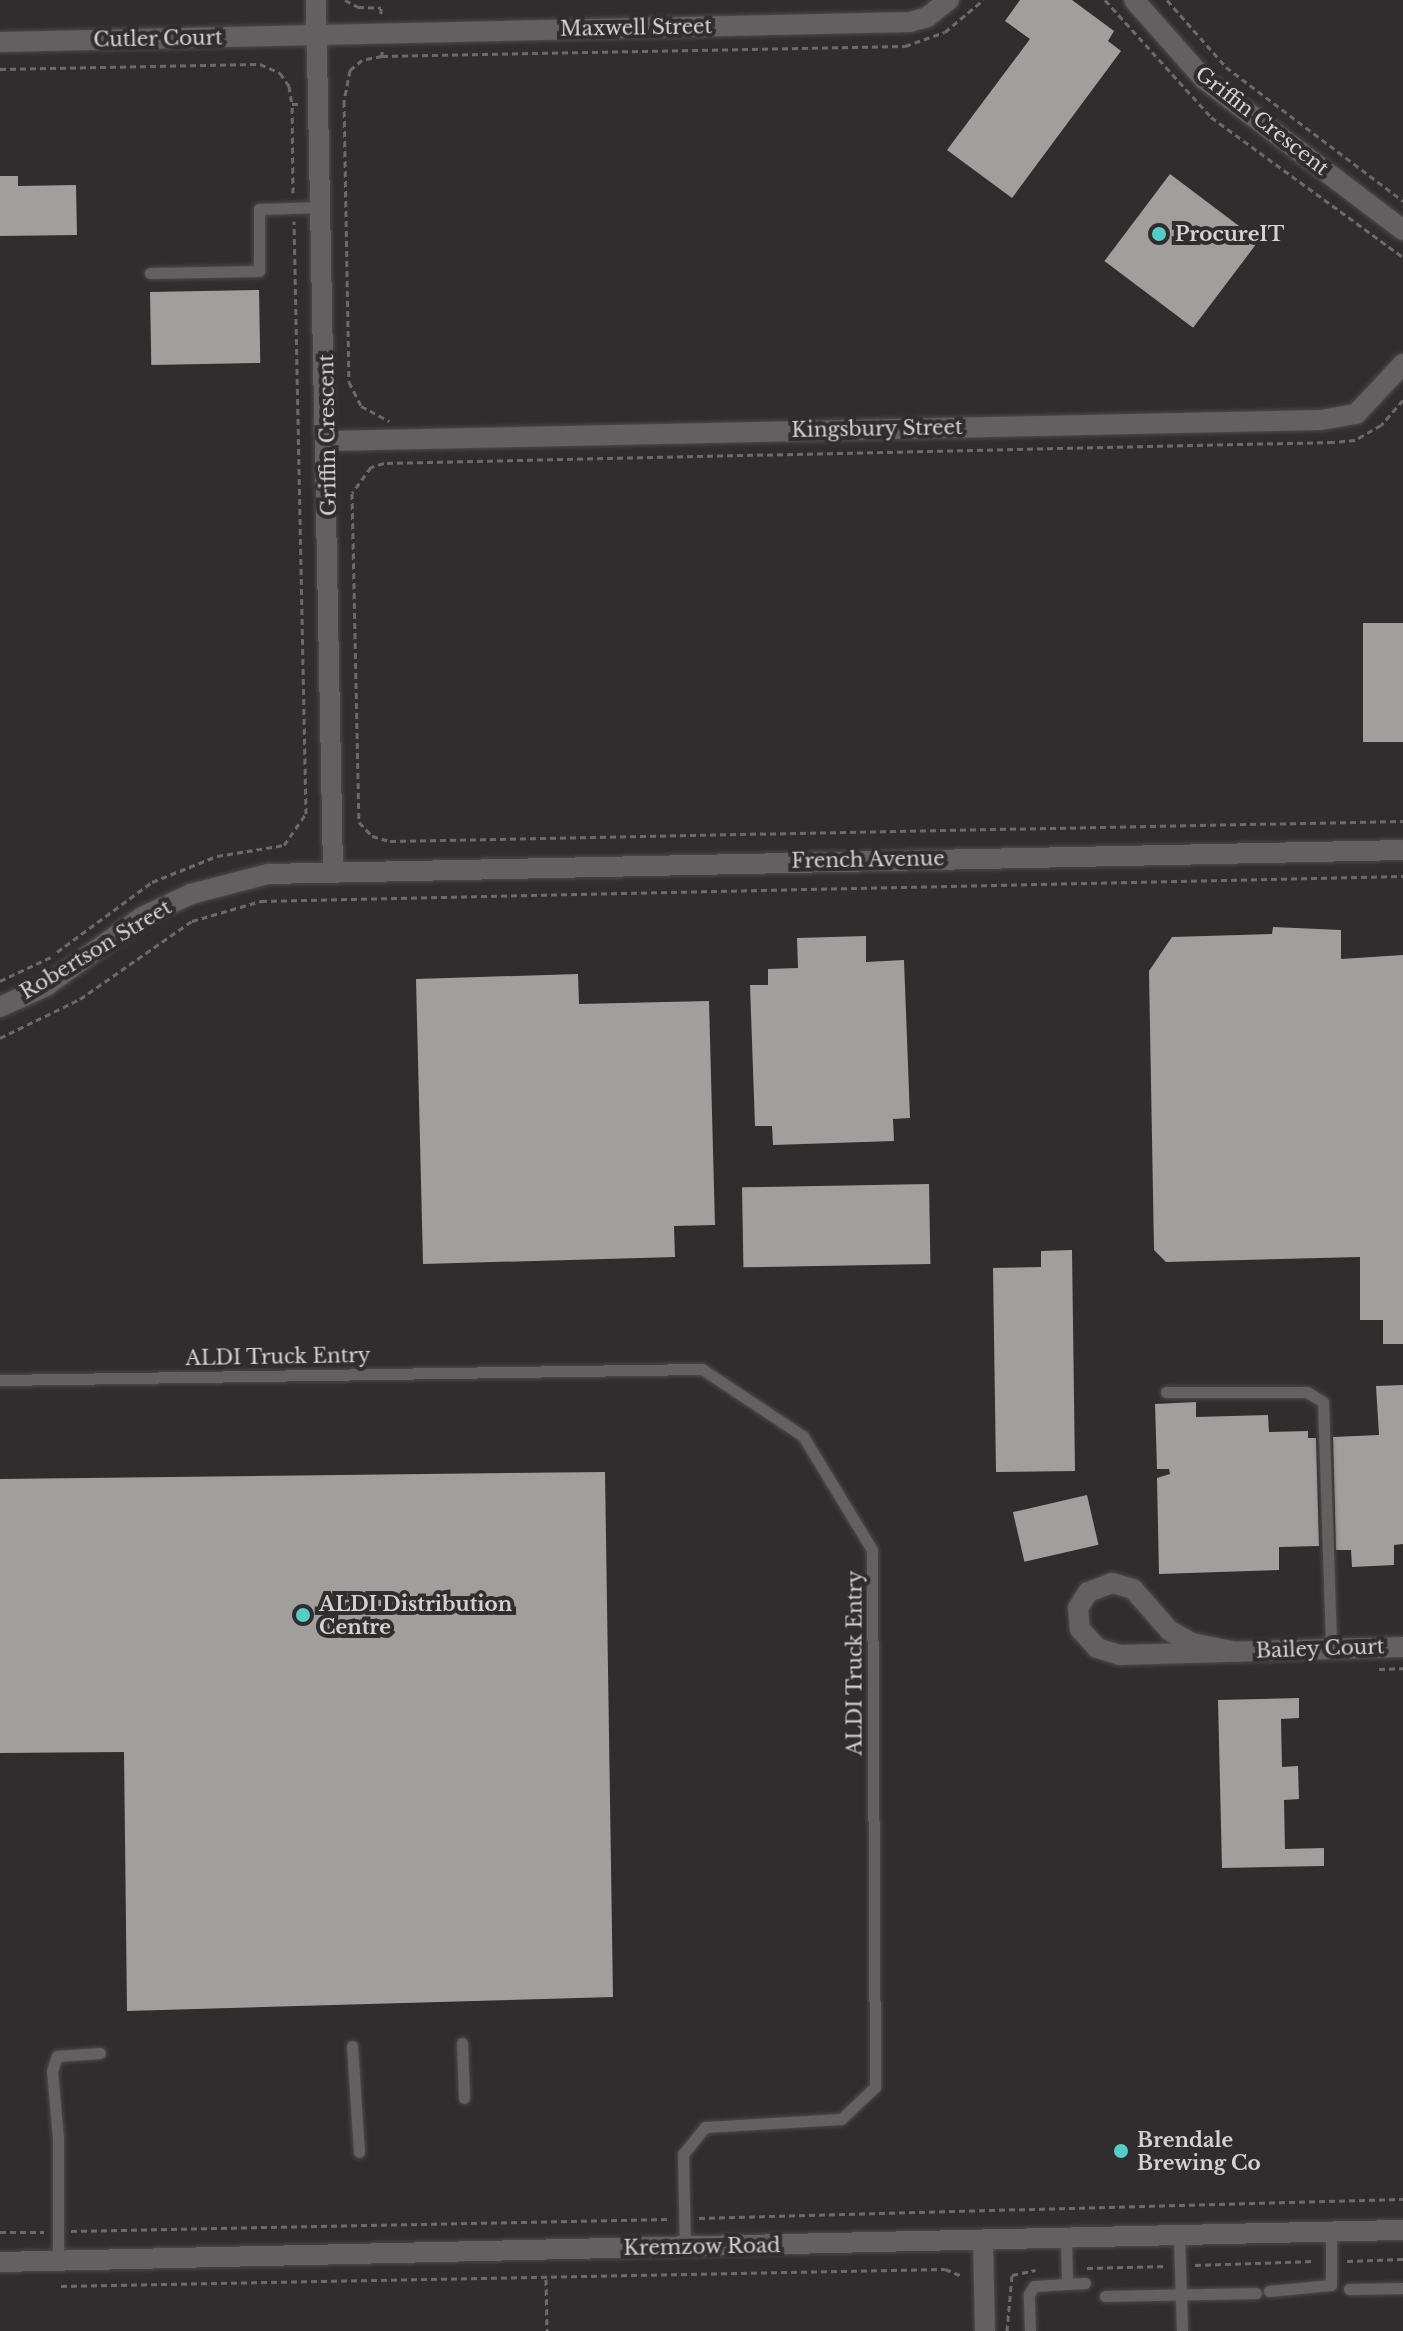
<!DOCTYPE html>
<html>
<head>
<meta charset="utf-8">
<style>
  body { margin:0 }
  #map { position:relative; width:1403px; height:2331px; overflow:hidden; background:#312d2e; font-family:"Libre Baskerville",serif }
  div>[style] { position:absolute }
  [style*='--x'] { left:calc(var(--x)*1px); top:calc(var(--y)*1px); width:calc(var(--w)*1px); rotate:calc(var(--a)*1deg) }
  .building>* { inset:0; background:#a39e9e; transform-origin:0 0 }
  .path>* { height:3px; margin-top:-1.5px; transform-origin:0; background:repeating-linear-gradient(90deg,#6d696a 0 6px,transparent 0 10px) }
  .roads { filter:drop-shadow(0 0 2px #4d4a4a) drop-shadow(0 0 2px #4d4a4a) }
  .service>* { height:11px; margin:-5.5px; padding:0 5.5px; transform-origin:5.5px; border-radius:5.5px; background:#645f60 }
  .minor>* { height:20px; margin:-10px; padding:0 10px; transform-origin:10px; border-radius:10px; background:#645f60 }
  .tertiary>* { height:20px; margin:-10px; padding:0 10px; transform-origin:10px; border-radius:10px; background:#645f60 }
  .dots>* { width:22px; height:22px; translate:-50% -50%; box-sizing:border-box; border:4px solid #312d2e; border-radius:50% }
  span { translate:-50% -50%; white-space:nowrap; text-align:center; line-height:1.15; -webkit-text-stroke:8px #312d2e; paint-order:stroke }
  .street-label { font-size:20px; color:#d3d1d1 }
  .poi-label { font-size:20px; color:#d3d1d1; font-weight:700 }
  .left { translate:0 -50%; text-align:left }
</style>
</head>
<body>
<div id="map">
  <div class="building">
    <i style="clip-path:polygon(1020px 0,1072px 0,1114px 31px,1108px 41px,1121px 51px,1012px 198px,947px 150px,1030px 39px,1005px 21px)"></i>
    <i style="left:1170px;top:174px;width:111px;height:109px;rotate:37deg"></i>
    <i style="clip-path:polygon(0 176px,18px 176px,18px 186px,76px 185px,77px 235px,0 236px)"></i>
    <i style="left:259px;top:290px;width:73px;height:109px;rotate:89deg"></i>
    <i style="left:1363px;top:623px;width:40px;height:119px"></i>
    <i style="clip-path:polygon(1273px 927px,1341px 930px,1341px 959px,1403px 955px,1403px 1344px,1383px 1344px,1383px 1320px,1360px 1320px,1360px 1257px,1166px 1262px,1154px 1250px,1149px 971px,1172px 937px,1272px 934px)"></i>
    <i style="clip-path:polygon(866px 936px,866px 962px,904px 960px,910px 1118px,893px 1119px,894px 1141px,773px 1145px,772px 1126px,755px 1126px,750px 985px,768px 985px,768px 969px,798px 968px,797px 938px)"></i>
    <i style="clip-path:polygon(578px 974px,579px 1004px,709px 1001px,715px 1225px,674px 1226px,675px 1257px,423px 1264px,416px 979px)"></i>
    <i style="left:929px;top:1184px;width:80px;height:187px;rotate:89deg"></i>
    <i style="clip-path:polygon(1072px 1250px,1075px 1471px,996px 1472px,993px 1268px,1041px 1267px,1041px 1251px)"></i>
    <i style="clip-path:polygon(1403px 1385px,1403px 1544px,1394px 1545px,1394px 1565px,1352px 1567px,1351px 1550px,1336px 1550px,1333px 1437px,1379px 1435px,1376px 1386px)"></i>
    <i style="clip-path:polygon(1196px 1402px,1196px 1417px,1268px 1415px,1269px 1432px,1308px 1431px,1308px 1438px,1316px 1438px,1319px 1546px,1279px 1547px,1279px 1570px,1159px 1574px,1157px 1478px,1170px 1474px,1169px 1469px,1157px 1469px,1155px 1404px)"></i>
    <i style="clip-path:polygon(605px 1472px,613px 1997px,127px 2011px,124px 1752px,0 1753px,0 1479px)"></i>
    <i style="left:1087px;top:1495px;width:51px;height:76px;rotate:77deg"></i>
    <i style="clip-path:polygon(1299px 1698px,1299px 1718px,1281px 1719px,1282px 1767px,1298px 1766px,1299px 1799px,1284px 1800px,1285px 1849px,1324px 1848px,1324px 1866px,1222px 1868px,1218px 1700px)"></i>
  </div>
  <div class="path">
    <i style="--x:345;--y:0;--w:15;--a:28"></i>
    <i style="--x:358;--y:7;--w:23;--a:2"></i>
    <i style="--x:381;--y:8;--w:7;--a:90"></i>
    <i style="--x:1105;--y:0;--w:158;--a:47.8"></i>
    <i style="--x:1211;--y:117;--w:238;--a:36.1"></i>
    <i style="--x:1167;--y:0;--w:89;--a:48.6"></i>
    <i style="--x:1226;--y:67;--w:222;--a:37.1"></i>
    <i style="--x:382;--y:51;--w:5;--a:90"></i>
    <i style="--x:382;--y:56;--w:523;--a:-1.1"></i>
    <i style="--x:905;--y:46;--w:42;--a:-19.3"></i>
    <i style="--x:945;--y:32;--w:50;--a:-40.1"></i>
    <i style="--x:382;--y:56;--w:20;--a:169"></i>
    <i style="--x:362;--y:60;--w:16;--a:140"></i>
    <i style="--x:350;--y:70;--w:32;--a:101"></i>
    <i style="--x:344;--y:101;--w:281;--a:89"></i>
    <i style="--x:349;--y:382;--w:27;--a:63"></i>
    <i style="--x:361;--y:406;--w:32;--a:28"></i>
    <i style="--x:0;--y:69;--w:260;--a:-1.1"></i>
    <i style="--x:260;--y:64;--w:22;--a:24"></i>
    <i style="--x:280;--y:73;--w:16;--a:55"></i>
    <i style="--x:289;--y:86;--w:18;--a:81"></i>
    <i style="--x:293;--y:193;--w:89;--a:-90.6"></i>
    <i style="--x:292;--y:104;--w:7;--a:0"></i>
    <i style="--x:1403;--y:400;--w:33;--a:131"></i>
    <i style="--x:1381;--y:425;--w:30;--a:150"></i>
    <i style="--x:1355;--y:440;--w:22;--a:175"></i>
    <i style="--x:1333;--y:442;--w:949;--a:178.73"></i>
    <i style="--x:384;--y:463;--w:14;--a:163"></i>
    <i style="--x:371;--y:467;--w:32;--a:126"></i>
    <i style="--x:352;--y:493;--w:329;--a:88.8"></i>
    <i style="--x:359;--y:822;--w:19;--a:47"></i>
    <i style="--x:372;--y:836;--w:19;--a:16"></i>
    <i style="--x:390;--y:841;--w:1013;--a:-1.13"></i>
    <i style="--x:57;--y:952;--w:118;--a:-36.4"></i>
    <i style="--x:152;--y:882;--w:70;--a:-21.8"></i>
    <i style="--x:217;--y:856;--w:68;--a:-9.3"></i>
    <i style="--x:284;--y:845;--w:38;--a:-55"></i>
    <i style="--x:306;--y:814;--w:593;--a:-91.16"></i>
    <i style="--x:0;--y:981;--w:56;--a:-25.2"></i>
    <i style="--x:0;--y:1038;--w:89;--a:-26"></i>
    <i style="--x:80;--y:999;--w:136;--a:-34.9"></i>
    <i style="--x:192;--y:921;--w:72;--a:-16.2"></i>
    <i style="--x:261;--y:901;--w:1142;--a:-1.25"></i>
    <i style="--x:1379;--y:1669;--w:24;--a:-2"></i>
    <i style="--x:699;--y:2218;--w:704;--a:-1.55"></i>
    <i style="--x:71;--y:2231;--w:600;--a:-1.15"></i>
    <i style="--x:0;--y:2232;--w:44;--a:0"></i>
    <i style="--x:1347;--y:2261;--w:56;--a:-2"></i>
    <i style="--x:1195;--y:2265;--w:120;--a:-1.9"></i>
    <i style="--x:1087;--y:2268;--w:80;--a:-1.4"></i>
    <i style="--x:546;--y:2279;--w:52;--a:88.9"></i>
    <i style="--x:61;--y:2286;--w:884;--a:-1.1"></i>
    <i style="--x:945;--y:2269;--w:16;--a:22"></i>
    <i style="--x:1007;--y:2331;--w:56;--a:-84.9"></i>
    <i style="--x:1012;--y:2275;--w:24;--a:-12"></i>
  </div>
  <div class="roads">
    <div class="service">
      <i style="--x:150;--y:273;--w:109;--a:-1.1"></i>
      <i style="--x:259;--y:271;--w:62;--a:-90"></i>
      <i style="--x:259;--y:209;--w:63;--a:-1.8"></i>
      <i style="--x:0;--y:1380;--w:702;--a:-0.9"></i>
      <i style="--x:702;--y:1369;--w:121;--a:33.6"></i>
      <i style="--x:803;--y:1436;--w:133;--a:58.8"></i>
      <i style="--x:872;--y:1550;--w:537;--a:89.68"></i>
      <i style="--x:875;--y:2087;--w:47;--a:136.7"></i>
      <i style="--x:841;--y:2119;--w:136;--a:176.6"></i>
      <i style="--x:705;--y:2127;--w:35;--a:129"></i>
      <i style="--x:683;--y:2154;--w:93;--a:88.8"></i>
      <i style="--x:1166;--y:1392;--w:141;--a:0"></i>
      <i style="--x:1307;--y:1392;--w:19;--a:32"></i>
      <i style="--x:1323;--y:1402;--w:247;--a:88.1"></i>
      <i style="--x:462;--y:2043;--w:55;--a:87.9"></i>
      <i style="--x:352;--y:2046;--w:106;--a:86.2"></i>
      <i style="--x:1179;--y:2236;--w:95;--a:88.2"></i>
      <i style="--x:1066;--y:2238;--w:45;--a:88.7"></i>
      <i style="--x:58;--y:2261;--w:123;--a:-90"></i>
      <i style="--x:58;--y:2138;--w:67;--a:-95.1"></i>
      <i style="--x:52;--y:2071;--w:16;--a:-72"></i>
      <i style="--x:57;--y:2056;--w:43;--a:-4"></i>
      <i style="--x:1349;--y:2289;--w:54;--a:-1.1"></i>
      <i style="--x:1269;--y:2291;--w:62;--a:-5.5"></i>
      <i style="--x:1331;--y:2285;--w:53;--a:-90"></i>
      <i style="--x:1105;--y:2296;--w:151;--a:-1.1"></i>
      <i style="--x:1030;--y:2331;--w:37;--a:-92"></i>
      <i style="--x:1029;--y:2294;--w:9;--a:-58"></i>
      <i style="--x:1034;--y:2286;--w:51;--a:-3.4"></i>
    </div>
    <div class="minor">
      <i style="--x:316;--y:0;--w:870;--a:88.88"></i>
      <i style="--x:1134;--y:0;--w:106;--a:48.5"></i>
      <i style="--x:1204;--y:79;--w:250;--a:37.2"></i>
      <i style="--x:0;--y:42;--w:910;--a:-1.26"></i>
      <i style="--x:910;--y:22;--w:18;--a:-16"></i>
      <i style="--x:927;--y:17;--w:28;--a:-38"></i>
      <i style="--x:328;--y:441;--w:993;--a:-1.21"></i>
      <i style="--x:1321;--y:420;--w:36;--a:-10"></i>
      <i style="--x:1356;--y:414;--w:69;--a:-46.8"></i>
      <i style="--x:0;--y:1007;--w:51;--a:-24.5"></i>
      <i style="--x:46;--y:986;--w:118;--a:-35.7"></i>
      <i style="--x:142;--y:917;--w:54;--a:-25.1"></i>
      <i style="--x:191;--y:894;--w:80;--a:-14.6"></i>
      <i style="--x:268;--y:874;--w:1135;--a:-1.21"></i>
      <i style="--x:1237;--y:1652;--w:46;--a:-168.7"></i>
      <i style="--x:1192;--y:1643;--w:26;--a:-151"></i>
      <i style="--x:1169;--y:1630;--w:55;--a:-131.3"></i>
      <i style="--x:1133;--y:1589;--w:22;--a:-164"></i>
      <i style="--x:1112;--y:1583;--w:26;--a:159"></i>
      <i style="--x:1088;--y:1592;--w:19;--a:122"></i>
      <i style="--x:1078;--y:1608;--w:21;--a:85"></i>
      <i style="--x:1080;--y:1629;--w:25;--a:48"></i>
      <i style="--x:1097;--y:1648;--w:24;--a:17"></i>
      <i style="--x:1120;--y:1655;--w:283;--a:-1.6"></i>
      <i style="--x:983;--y:2241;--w:90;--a:88.7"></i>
    </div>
    <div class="tertiary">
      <i style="--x:0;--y:2262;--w:1403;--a:-1.31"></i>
    </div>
  </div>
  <div class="dots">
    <i style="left:1159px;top:234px;background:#54cdc7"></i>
    <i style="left:303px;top:1615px;background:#54cdc7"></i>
    <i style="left:1121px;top:2151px;background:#54cdc7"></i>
  </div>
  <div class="street-label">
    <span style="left:636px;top:28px;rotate:-1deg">Maxwell Street</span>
    <span style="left:158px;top:39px;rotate:-1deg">Cutler Court</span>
    <span style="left:1262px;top:121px;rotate:38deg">Griffin Crescent</span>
    <span style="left:877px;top:429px;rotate:-1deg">Kingsbury Street</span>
    <span style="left:328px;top:435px;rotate:-91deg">Griffin Crescent</span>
    <span style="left:868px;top:860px;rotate:-1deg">French Avenue</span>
    <span style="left:96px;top:950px;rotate:-31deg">Robertson Street</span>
    <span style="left:278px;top:1357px;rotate:-1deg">ALDI Truck Entry</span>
    <span style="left:1320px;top:1649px;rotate:-2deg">Bailey Court</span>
    <span style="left:855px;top:1663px;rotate:-90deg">ALDI Truck Entry</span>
    <span style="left:702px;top:2247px;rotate:-1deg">Kremzow Road</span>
  </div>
  <div class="poi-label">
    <span class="left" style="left:1175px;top:234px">ProcureIT</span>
    <span class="left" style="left:319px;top:1616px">ALDI Distribution<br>Centre</span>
    <span class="left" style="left:1137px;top:2152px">Brendale<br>Brewing Co</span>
  </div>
</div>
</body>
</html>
